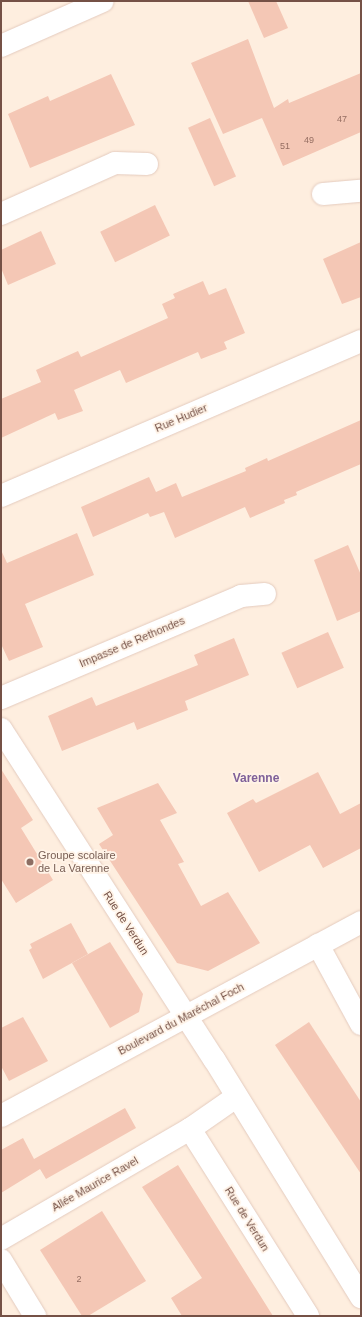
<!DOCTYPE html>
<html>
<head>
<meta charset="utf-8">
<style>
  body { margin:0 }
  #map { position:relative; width:362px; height:1317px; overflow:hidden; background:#feeedf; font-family:Arial,sans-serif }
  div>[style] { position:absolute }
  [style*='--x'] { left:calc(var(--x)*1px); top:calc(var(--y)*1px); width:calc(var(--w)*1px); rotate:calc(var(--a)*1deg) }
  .building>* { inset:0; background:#f4c7b5; transform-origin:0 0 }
  .roads { filter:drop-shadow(0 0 1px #e4cbbe) drop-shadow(0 0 1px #e4cbbe) }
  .minor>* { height:22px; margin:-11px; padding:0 11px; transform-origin:11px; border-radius:11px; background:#fff }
  .secondary>* { height:22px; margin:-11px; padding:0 11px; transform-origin:11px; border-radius:11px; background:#fff }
  .dots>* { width:11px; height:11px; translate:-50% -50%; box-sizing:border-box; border:2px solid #fff3e7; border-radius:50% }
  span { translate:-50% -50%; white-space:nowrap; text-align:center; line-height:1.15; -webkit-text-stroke:3.5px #fff3e7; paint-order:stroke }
  .number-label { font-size:9px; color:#956e62 }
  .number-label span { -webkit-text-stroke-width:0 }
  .street-label { font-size:11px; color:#755146 }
  .education-label { font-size:11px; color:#785e54 }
  .left { translate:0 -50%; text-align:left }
  .neighbourhood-label { font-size:12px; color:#7f6099; font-weight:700 }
  .frame { position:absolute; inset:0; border:2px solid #755146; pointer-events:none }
</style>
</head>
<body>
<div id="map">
  <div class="building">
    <i style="clip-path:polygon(248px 1px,276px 1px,288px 28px,264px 38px)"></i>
    <i style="clip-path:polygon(248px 39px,274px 108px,288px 99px,289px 103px,361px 73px,361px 132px,283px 166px,262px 118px,223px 134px,191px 63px)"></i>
    <i style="clip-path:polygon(111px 74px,135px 125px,30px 168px,8px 114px,48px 96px,50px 101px)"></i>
    <i style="left:210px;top:118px;width:64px;height:24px;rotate:66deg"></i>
    <i style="left:155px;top:205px;width:34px;height:61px;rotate:64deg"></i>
    <i style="clip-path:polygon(41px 231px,56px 264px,8px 285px,1px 268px,1px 250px)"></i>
    <i style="clip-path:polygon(361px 242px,361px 297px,342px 304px,323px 259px)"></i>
    <i style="clip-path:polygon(203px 281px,209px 295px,226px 288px,245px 333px,224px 342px,227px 349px,201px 359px,198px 352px,126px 383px,120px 370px,74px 390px,83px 411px,58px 420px,55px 413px,1px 438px,1px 399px,41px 382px,36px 370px,78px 351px,81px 357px,168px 318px,162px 304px,175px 298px,173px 294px)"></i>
    <i style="clip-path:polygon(361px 420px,361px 464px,296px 492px,297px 495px,284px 500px,285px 503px,250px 518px,245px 507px,175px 538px,164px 512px,150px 517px,148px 513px,93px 537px,81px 507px,149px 477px,156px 492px,176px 483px,182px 497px,246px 471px,245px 468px,267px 458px,268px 461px)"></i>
    <i style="clip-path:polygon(77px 533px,94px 575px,25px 604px,43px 647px,9px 661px,1px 644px,1px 550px,7px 563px)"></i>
    <i style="clip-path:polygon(348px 545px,361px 575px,361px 611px,337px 621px,314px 560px)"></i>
    <i style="left:328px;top:632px;width:39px;height:51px;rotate:66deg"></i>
    <i style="clip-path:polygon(234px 638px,249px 675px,185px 701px,188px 710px,137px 730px,134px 722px,62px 751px,48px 716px,92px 697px,96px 706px,198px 665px,194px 655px)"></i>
    <i style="clip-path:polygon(1px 769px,33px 820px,21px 828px,53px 880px,16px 903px,1px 879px)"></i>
    <i style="clip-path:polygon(318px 772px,340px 814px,361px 803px,361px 848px,323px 868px,310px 845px,259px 872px,227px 813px,253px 799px,256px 803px)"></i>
    <i style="clip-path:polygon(158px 783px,177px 813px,160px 820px,184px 862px,178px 864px,201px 906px,228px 892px,260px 943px,208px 971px,177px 963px,99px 844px,113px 835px,97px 808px)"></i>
    <i style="clip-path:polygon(71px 923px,88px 954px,43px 979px,29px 950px,32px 948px,30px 944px)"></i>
    <i style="clip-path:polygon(110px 942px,143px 994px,139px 1012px,110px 1028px,72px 963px)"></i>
    <i style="clip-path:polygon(23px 1017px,48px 1061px,9px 1081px,1px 1066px,1px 1028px)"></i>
    <i style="clip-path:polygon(309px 1022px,361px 1102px,361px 1174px,275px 1045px)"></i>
    <i style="clip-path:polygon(125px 1108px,136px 1128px,46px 1179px,40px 1169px,1px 1193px,1px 1150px,23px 1138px,34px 1159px)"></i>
    <i style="clip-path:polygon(178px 1165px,273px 1316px,182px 1316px,171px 1298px,202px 1278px,142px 1187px)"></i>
    <i style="clip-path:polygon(102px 1211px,146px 1281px,88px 1316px,82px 1316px,40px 1250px)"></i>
  </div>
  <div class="roads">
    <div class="minor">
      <i style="--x:323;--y:194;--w:38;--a:-5"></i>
      <i style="--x:1;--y:214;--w:125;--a:-24.1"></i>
      <i style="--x:115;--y:163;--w:32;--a:2"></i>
      <i style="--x:1;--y:496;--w:392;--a:-23.3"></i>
      <i style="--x:1;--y:698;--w:261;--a:-23"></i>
      <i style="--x:241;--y:596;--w:24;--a:-5"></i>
      <i style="--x:1;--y:729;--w:393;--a:57.2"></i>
      <i style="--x:214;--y:1059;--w:280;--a:58.3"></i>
      <i style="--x:318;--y:945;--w:90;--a:61.4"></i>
      <i style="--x:236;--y:1097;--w:56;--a:145.2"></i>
      <i style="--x:190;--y:1129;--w:221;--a:57.7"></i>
      <i style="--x:1;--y:1239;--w:219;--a:-30.2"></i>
      <i style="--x:1;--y:1260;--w:66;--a:58.7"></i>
    </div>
    <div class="secondary">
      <i style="--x:1;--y:46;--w:111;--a:-23.8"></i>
      <i style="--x:1;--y:1116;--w:409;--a:-28.3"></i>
    </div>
  </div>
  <div class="dots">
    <i style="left:30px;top:862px;background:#8d6e63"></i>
  </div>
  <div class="number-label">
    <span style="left:342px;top:119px">47</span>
    <span style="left:309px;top:140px">49</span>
    <span style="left:285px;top:146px">51</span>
    <span style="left:79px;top:1279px">2</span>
  </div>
  <div class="street-label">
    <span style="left:181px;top:418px;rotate:-23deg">Rue Hudier</span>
    <span style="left:132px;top:642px;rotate:-23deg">Impasse de Rethondes</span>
    <span style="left:126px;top:923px;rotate:57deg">Rue de Verdun</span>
    <span style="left:181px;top:1019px;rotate:-28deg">Boulevard du Maréchal Foch</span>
    <span style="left:95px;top:1184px;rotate:-30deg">Allée Maurice Ravel</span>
    <span style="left:247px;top:1219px;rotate:58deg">Rue de Verdun</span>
  </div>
  <div class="education-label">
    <span class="left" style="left:38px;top:862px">Groupe scolaire<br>de La Varenne</span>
  </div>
  <div class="neighbourhood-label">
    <span style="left:256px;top:779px">Varenne</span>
  </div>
  <div class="frame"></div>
</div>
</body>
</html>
